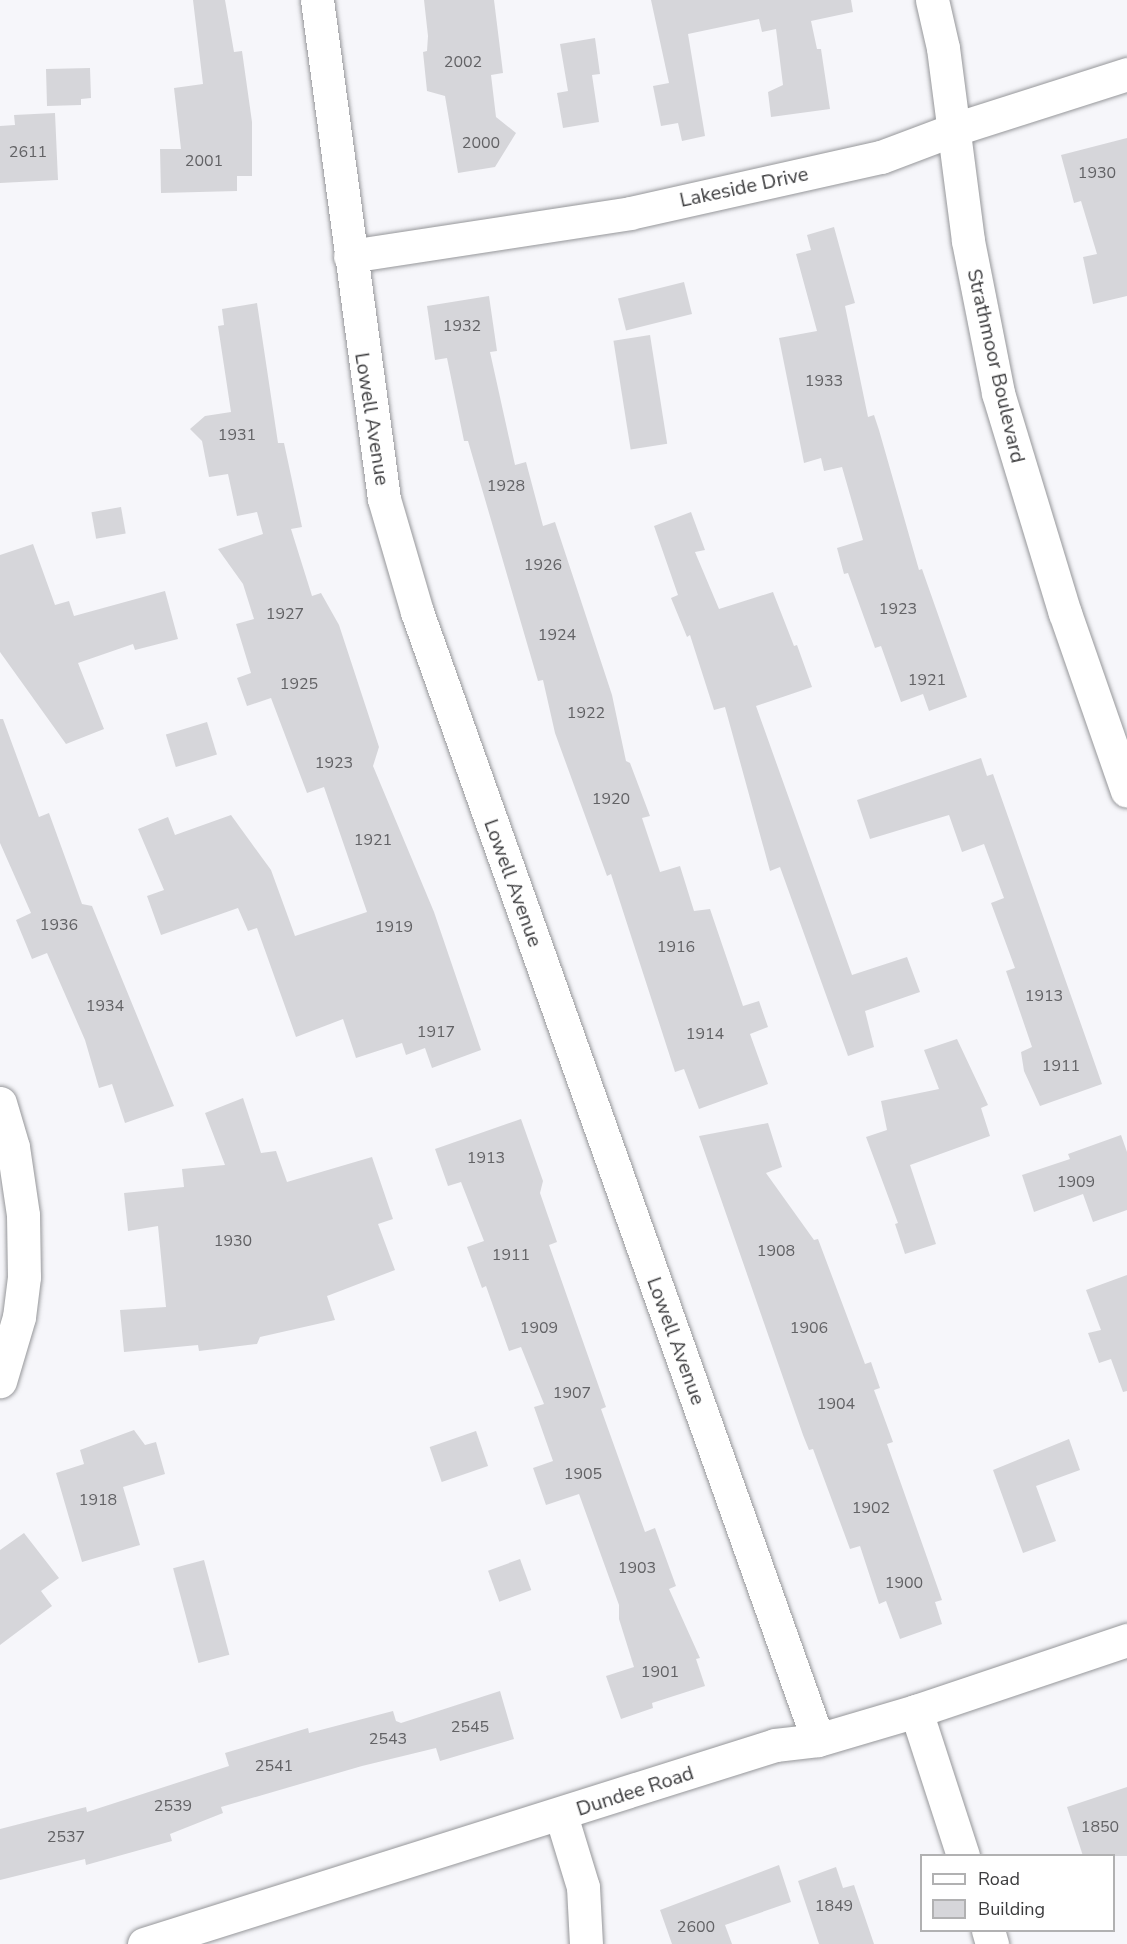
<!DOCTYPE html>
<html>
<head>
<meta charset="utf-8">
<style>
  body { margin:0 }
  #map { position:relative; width:1127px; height:1944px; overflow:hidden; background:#f6f6fa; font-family:"Nunito Sans",sans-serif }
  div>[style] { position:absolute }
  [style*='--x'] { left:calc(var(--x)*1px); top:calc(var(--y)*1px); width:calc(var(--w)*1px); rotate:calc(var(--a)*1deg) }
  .building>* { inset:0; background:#d6d6da; transform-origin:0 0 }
  .roads { filter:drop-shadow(0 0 2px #96979a) drop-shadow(0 0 2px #96979a) }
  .minor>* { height:33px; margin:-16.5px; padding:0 16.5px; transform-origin:16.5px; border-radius:16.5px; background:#fff }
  span { translate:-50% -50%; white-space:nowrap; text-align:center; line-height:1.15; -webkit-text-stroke:6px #fff; paint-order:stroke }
  .number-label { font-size:16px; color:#626265 }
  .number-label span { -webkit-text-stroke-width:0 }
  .street-label { font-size:20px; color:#3c3c3e }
  .legend { position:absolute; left:920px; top:1854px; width:195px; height:78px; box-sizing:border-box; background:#fff; border:2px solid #b1b1b2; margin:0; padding:8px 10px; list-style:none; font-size:18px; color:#3c3c3e }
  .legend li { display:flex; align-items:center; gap:12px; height:30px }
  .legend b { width:30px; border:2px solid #b1b1b2 }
</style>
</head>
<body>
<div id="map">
  <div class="building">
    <i style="clip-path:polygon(193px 0,225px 0,234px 52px,242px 51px,252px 122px,252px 176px,237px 176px,237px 191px,161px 193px,160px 149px,181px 149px,174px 88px,203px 84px)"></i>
    <i style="clip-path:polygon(424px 0,494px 0,503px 73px,491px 75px,496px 117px,516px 133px,495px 167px,458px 173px,445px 96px,427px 91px,423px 52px,427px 51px,428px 36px)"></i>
    <i style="clip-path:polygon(651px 0,851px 0,853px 12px,811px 21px,817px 49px,821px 49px,830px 109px,771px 117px,768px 92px,783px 85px,776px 29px,762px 32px,759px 19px,688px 34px,705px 136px,682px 141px,678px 123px,661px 126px,653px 86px,669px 83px)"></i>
    <i style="clip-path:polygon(595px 38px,600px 74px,592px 75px,599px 122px,563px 128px,557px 93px,568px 91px,560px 44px)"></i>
    <i style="clip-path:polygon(90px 68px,91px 98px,81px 99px,81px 105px,47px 106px,46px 69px)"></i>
    <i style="clip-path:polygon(55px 113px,58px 180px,0 183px,0 126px,15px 125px,14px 115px)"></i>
    <i style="clip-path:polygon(1127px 138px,1127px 296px,1093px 304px,1083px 257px,1097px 254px,1081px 201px,1074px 203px,1061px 155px)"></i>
    <i style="clip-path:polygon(834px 227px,855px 303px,845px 306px,868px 417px,874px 415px,879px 430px,919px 570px,922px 569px,967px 697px,929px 711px,923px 694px,901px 702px,881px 646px,875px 648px,848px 573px,844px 574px,837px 548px,863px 540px,842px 467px,824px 471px,821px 458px,804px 463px,779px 338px,817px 331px,796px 254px,811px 250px,807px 235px)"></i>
    <i style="left:684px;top:282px;width:33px;height:68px;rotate:76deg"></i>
    <i style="clip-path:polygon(489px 296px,497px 351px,490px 352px,515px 465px,526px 462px,543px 526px,555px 522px,612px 695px,626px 761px,630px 763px,650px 816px,642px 818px,660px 872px,680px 866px,694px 911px,710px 909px,743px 1006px,759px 1001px,768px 1027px,750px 1034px,768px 1084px,699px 1109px,684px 1069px,675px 1072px,611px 874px,607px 876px,555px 733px,543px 680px,538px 681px,468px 441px,464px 441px,447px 358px,435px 360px,427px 306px)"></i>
    <i style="clip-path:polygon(257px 303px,278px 443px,284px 443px,302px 527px,291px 529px,312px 596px,321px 593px,339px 625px,379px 747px,373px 766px,434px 912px,481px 1050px,432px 1068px,425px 1048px,406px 1055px,402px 1043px,356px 1058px,343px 1019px,296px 1037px,257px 928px,248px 931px,238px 908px,161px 935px,147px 896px,164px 890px,138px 829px,168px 817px,175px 835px,231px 815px,271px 870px,295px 936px,367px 912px,324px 787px,307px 793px,271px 698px,247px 706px,237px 678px,251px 673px,236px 624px,254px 619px,243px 584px,218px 549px,263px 534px,257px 512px,237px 516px,228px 474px,209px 477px,202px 441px,190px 429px,205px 416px,231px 412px,218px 326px,224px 325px,222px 309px)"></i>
    <i style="left:650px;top:335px;width:110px;height:37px;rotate:81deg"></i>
    <i style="left:121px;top:507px;width:27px;height:30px;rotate:80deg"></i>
    <i style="clip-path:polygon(691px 512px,705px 550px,695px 552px,719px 609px,773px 592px,794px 646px,797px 645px,812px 687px,756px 706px,852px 975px,907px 957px,920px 992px,865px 1011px,874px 1047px,848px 1056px,780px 867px,770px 871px,725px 707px,714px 710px,690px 635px,687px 637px,671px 598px,678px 595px,654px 526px)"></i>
    <i style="clip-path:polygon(33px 544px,55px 605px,69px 601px,74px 616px,165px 591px,178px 639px,135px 650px,133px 644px,78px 663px,104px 729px,66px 744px,0 652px,0 555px)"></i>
    <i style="clip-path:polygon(0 719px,3px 719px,39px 817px,49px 813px,82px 904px,92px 906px,174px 1106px,125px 1123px,112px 1084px,99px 1088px,85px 1040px,47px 953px,32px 959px,16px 920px,31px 913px,0 843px)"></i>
    <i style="left:207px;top:722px;width:34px;height:43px;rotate:73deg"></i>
    <i style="clip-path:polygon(981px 758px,987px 776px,993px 774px,1102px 1084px,1040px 1106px,1024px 1071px,1021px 1052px,1032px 1047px,1006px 971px,1015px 968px,991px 903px,1004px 898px,984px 844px,962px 852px,949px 815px,870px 839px,857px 800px)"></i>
    <i style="clip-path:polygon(957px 1039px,988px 1105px,981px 1108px,990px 1136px,910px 1165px,936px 1244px,905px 1254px,895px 1224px,898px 1223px,866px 1137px,887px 1130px,881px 1101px,939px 1089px,924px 1050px)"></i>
    <i style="clip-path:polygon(243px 1098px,261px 1153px,276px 1151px,287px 1182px,372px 1157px,393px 1219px,378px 1224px,395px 1270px,327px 1296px,335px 1320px,260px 1337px,257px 1344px,199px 1351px,198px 1345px,124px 1352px,120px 1310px,166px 1307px,158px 1226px,128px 1231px,124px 1193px,184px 1187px,182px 1169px,225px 1165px,205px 1113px)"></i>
    <i style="clip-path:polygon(521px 1119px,543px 1181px,540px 1193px,557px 1242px,549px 1245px,606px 1407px,601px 1409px,645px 1532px,655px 1528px,676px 1586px,669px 1589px,700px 1658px,696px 1659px,705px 1686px,652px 1703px,653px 1708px,621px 1719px,606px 1676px,634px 1667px,619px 1619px,619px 1605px,579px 1494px,546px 1505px,533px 1468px,553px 1461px,534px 1407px,544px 1404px,521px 1347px,509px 1351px,486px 1286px,482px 1288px,467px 1247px,484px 1241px,461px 1182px,448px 1186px,435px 1149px)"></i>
    <i style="clip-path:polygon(768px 1123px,782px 1167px,766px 1173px,814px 1240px,818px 1239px,865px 1364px,871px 1362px,880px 1388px,874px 1390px,893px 1442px,887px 1444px,942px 1600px,935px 1602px,942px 1624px,900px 1639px,886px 1601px,879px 1604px,860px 1546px,850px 1549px,813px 1449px,809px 1450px,803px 1435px,699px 1136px)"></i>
    <i style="clip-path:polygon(1121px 1135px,1127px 1152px,1127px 1210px,1093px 1222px,1083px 1194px,1034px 1212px,1022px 1175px,1070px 1159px,1068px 1154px)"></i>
    <i style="clip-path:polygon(1127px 1275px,1127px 1391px,1123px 1392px,1111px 1359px,1099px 1363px,1088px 1333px,1101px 1330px,1086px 1290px)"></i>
    <i style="clip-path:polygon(134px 1430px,145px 1445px,156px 1442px,165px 1474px,123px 1487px,140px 1545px,82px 1562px,56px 1473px,84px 1464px,80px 1450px)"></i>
    <i style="left:476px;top:1431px;width:37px;height:49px;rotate:71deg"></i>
    <i style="clip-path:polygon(1069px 1439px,1080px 1470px,1036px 1486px,1056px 1541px,1023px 1553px,993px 1470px)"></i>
    <i style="clip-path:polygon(24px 1533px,59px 1578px,41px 1591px,52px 1606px,0 1645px,0 1550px)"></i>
    <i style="left:520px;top:1559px;width:33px;height:34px;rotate:70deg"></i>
    <i style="left:204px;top:1560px;width:98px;height:32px;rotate:75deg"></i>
    <i style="clip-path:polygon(500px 1691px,514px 1739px,440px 1761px,436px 1748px,362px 1766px,221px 1807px,223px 1813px,170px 1834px,172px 1841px,86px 1865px,85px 1859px,0 1880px,0 1829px,86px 1807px,87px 1812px,229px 1766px,225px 1753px,308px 1728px,309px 1733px,393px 1711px,396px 1721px,401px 1723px)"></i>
    <i style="clip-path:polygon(1127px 1787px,1127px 1856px,1083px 1856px,1067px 1807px)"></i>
    <i style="clip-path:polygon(779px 1865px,791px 1902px,725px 1925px,732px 1944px,672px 1944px,660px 1910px)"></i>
    <i style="clip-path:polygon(836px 1867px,843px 1888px,854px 1885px,874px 1944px,819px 1944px,798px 1881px)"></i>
  </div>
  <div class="roads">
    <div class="minor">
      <i style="--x:317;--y:0;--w:503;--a:82.35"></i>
      <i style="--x:384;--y:499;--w:118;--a:73.7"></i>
      <i style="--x:417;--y:612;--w:1197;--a:70.43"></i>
      <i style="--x:932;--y:0;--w:49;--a:77.1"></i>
      <i style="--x:943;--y:48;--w:195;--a:82.6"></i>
      <i style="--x:968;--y:241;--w:155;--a:78.8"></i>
      <i style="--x:998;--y:393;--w:230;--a:73.1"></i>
      <i style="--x:1065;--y:613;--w:188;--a:70.8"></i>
      <i style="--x:350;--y:256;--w:283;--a:-8.7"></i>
      <i style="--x:630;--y:213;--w:257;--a:-12.6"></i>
      <i style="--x:881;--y:157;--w:79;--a:-20.7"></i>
      <i style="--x:955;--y:129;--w:181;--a:-17.7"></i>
      <i style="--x:0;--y:1103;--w:46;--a:73.5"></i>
      <i style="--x:13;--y:1147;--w:69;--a:81.6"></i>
      <i style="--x:23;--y:1215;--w:62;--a:89.1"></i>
      <i style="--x:24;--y:1277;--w:40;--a:97.1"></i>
      <i style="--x:19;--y:1317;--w:67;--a:106.5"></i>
      <i style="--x:916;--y:1711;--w:152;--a:72"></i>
      <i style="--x:561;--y:1815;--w:75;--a:73"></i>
      <i style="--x:583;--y:1887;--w:57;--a:87"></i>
      <i style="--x:988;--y:1930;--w:15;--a:74"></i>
      <i style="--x:144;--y:1944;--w:662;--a:-17.5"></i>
      <i style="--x:775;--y:1745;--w:43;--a:-6.6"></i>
      <i style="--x:818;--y:1740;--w:102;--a:-16.5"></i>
      <i style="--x:916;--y:1711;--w:223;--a:-18.6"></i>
    </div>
  </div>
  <div class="number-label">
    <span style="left:463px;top:62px">2002</span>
    <span style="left:481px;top:143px">2000</span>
    <span style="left:28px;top:152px">2611</span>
    <span style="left:204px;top:161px">2001</span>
    <span style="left:1097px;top:173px">1930</span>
    <span style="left:462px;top:326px">1932</span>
    <span style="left:824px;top:381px">1933</span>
    <span style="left:237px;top:435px">1931</span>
    <span style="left:506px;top:486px">1928</span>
    <span style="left:543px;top:565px">1926</span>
    <span style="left:898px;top:609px">1923</span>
    <span style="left:285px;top:614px">1927</span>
    <span style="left:557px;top:635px">1924</span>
    <span style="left:927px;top:680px">1921</span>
    <span style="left:299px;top:684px">1925</span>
    <span style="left:586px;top:713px">1922</span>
    <span style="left:334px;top:763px">1923</span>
    <span style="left:611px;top:799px">1920</span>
    <span style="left:373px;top:840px">1921</span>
    <span style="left:59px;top:925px">1936</span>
    <span style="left:394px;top:927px">1919</span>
    <span style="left:676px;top:947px">1916</span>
    <span style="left:1044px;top:996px">1913</span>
    <span style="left:105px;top:1006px">1934</span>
    <span style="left:436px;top:1032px">1917</span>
    <span style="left:705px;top:1034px">1914</span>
    <span style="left:1061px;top:1066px">1911</span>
    <span style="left:486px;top:1158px">1913</span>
    <span style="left:1076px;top:1182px">1909</span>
    <span style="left:233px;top:1241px">1930</span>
    <span style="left:776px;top:1251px">1908</span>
    <span style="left:511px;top:1255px">1911</span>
    <span style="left:539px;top:1328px">1909</span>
    <span style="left:809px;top:1328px">1906</span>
    <span style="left:572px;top:1393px">1907</span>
    <span style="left:836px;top:1404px">1904</span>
    <span style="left:583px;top:1474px">1905</span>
    <span style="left:98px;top:1500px">1918</span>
    <span style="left:871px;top:1508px">1902</span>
    <span style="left:637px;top:1568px">1903</span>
    <span style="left:904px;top:1583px">1900</span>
    <span style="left:660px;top:1672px">1901</span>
    <span style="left:470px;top:1727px">2545</span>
    <span style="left:388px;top:1739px">2543</span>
    <span style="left:274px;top:1766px">2541</span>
    <span style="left:173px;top:1806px">2539</span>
    <span style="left:1100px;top:1827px">1850</span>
    <span style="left:66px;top:1837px">2537</span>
    <span style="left:834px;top:1906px">1849</span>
    <span style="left:696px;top:1927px">2600</span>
  </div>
  <div class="street-label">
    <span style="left:744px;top:187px;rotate:-12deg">Lakeside Drive</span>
    <span style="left:996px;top:366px;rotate:77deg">Strathmoor Boulevard</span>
    <span style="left:372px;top:419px;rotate:81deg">Lowell Avenue</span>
    <span style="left:513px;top:883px;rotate:70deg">Lowell Avenue</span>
    <span style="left:676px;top:1341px;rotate:70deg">Lowell Avenue</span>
    <span style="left:635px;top:1791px;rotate:-18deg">Dundee Road</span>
  </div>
  <ul class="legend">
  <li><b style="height:8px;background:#fff"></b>Road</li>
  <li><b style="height:16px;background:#d6d6da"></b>Building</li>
  </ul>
</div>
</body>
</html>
